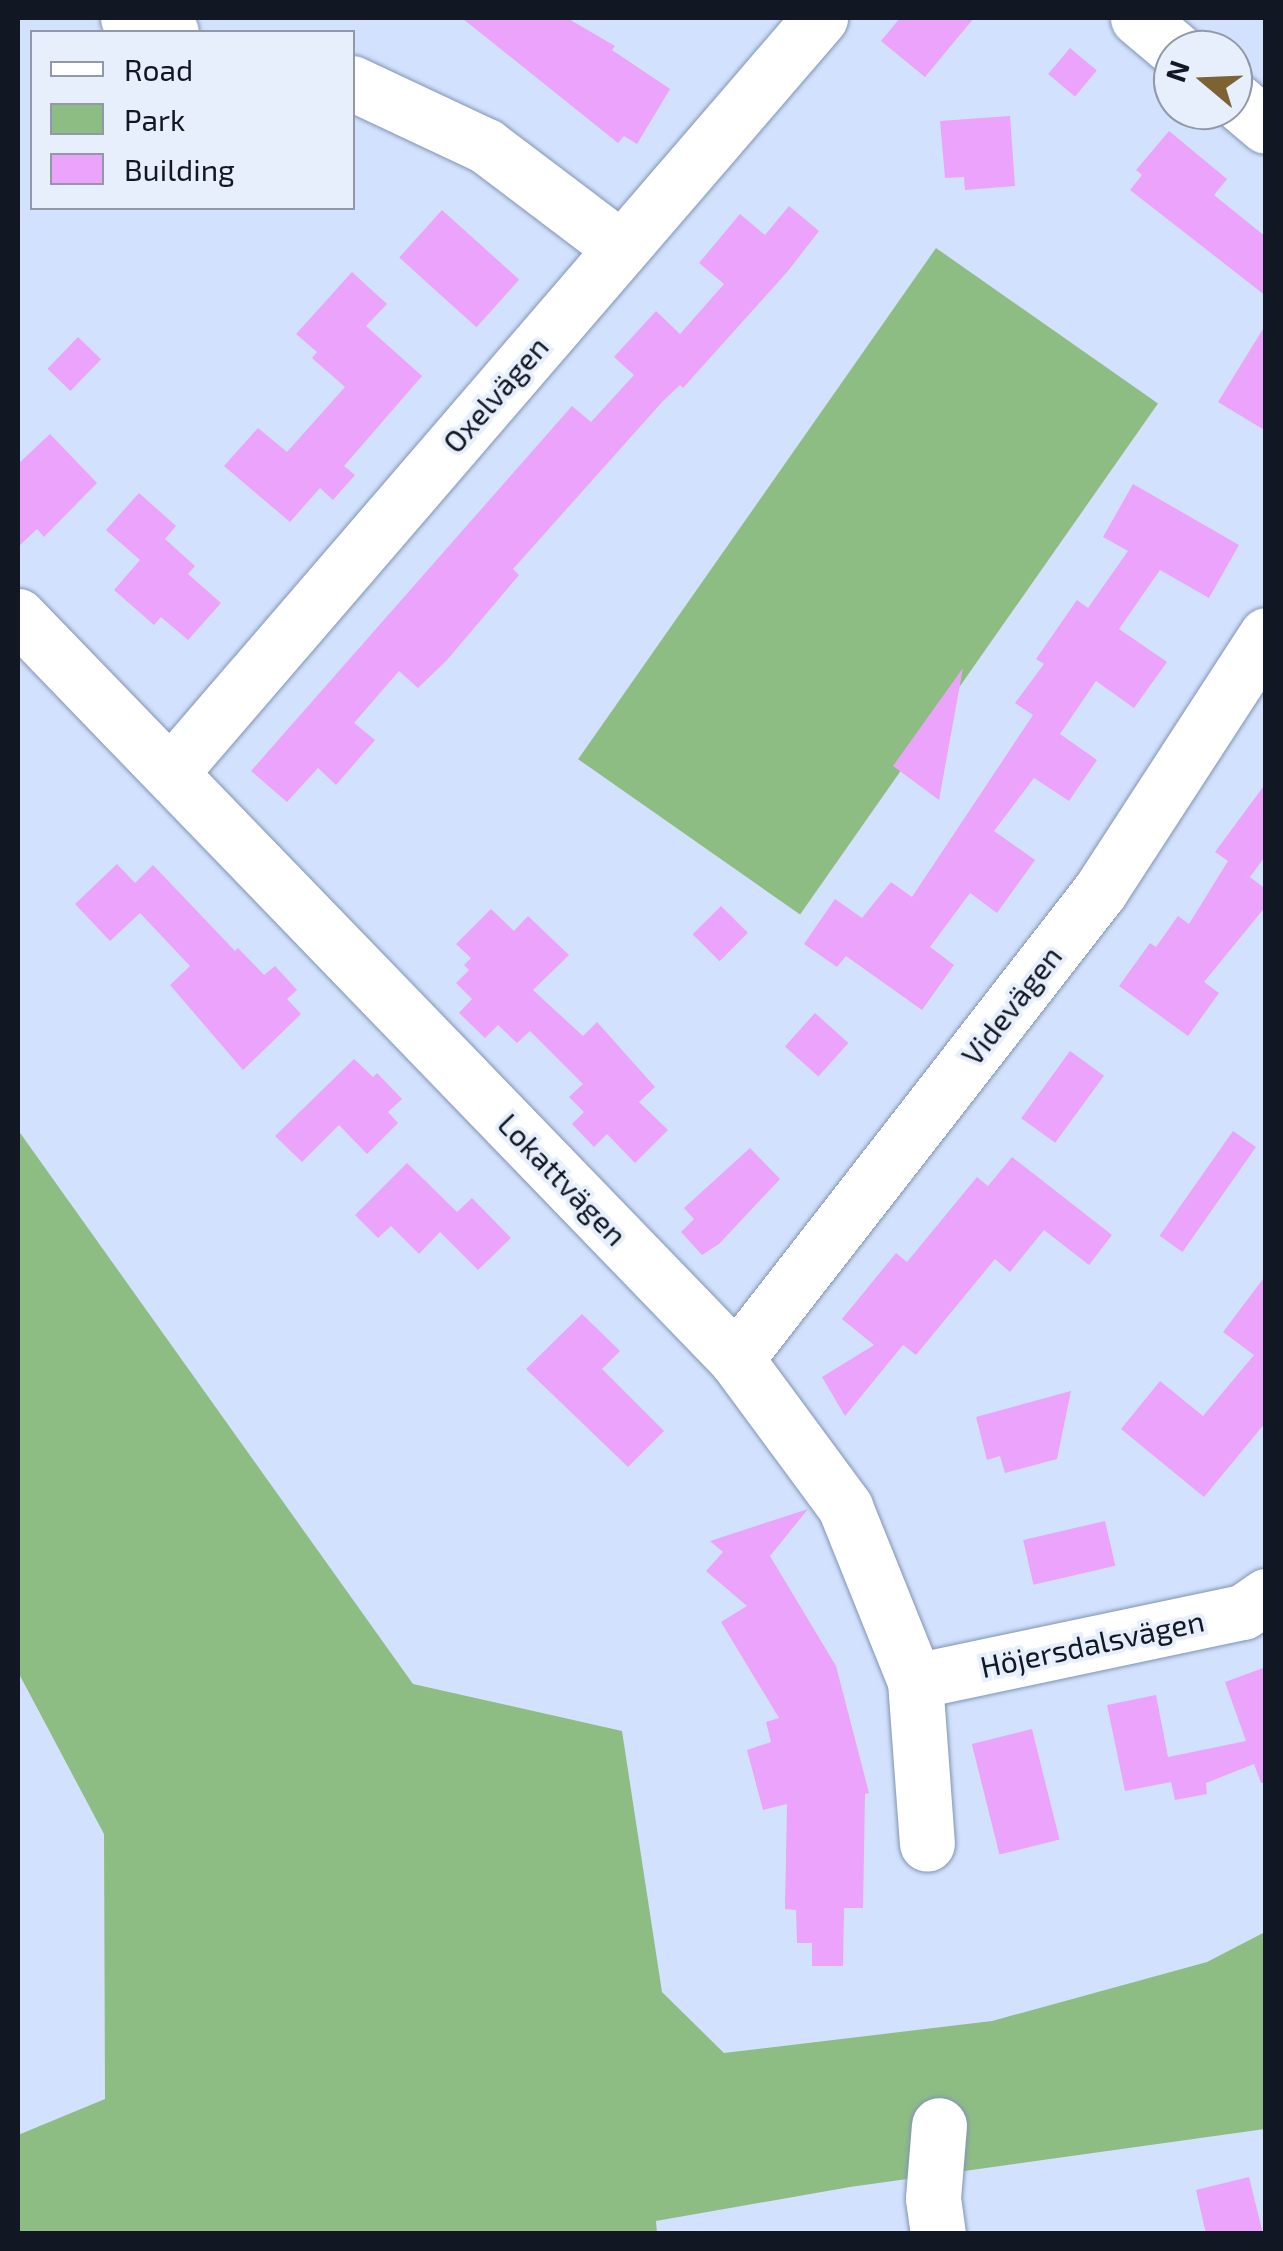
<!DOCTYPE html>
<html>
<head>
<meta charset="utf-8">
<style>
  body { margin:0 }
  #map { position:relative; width:1283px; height:2251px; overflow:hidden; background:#d2e2fe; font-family:"Exo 2",sans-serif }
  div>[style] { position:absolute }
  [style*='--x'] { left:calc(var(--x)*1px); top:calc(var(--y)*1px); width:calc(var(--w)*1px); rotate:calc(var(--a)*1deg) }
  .green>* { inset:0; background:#8ebd84; transform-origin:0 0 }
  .building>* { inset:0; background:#eba3fb; transform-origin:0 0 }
  .roads { filter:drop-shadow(0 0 2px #8194b4) drop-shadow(0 0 2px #8194b4) }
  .minor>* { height:55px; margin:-27.5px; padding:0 27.5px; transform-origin:27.5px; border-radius:27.5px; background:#fff }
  span { translate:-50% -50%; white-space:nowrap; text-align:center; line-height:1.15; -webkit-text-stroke:8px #e7effd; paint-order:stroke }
  .street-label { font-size:30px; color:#111823 }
  .frame { position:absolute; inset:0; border:20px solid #111823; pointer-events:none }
  .legend { position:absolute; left:30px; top:30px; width:325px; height:180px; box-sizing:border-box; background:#e7effd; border:2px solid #9199a6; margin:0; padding:12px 18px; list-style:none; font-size:30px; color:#111823 }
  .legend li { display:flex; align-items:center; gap:20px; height:50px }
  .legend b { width:50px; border:2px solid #9199a6 }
  .north { position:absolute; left:1153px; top:30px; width:100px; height:100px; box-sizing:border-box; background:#e7effd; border:2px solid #9199a6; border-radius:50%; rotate:289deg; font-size:28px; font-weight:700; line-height:40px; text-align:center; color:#111823 }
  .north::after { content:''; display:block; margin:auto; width:35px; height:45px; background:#7d6334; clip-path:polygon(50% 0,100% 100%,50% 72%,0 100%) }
</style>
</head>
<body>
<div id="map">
  <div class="green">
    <i style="left:936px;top:248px;width:271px;height:624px;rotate:35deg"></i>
    <i style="clip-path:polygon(18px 1130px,413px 1684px,622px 1731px,662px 1992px,724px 2053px,992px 2021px,1207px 1962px,1265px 1932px,1265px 2129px,850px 2187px,656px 2221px,657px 2233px,18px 2233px,18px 2135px,105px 2099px,104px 1834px,18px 1672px)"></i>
  </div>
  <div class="building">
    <i style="clip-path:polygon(462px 18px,567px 18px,615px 46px,612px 50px,670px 89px,637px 144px,624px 136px,618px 143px)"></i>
    <i style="clip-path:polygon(900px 18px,974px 18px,925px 77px,881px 41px)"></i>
    <i style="left:1070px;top:48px;width:35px;height:34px;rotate:40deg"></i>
    <i style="clip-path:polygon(1010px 116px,1015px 186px,965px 190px,964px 177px,945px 178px,940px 121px)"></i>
    <i style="clip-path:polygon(1169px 131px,1227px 179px,1214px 195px,1266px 237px,1266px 296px,1130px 190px,1142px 175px,1136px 170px)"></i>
    <i style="clip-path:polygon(789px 206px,819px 231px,788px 271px,683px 388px,680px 385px,663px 401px,513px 569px,519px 575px,447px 660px,418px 688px,399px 671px,354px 723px,375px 740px,336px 785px,318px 768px,287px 802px,251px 771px,572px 406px,591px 422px,634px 375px,614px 357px,656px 311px,680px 334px,724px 284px,699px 263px,740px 214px,765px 235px)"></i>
    <i style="left:442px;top:210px;width:104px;height:64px;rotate:42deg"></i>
    <i style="clip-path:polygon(352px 272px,387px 304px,366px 326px,422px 376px,344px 466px,355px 475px,333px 500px,320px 488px,290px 522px,224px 466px,258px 428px,287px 452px,345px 387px,312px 358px,317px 352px,296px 334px)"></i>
    <i style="clip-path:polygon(1266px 324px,1266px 431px,1218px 402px)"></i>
    <i style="left:78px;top:337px;width:32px;height:44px;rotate:44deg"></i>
    <i style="clip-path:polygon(50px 434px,97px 483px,44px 537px,37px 529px,18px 547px,18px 464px)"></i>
    <i style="clip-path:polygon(1133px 484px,1239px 545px,1209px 598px,1160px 570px,1119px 629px,1167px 662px,1134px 708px,1096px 681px,1060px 734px,1097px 760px,1069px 801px,1034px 778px,994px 831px,1035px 860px,997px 913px,970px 893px,930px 947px,954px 965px,922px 1010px,846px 956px,837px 967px,804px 944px,835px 899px,862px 918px,891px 882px,912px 897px,1033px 715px,1015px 703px,1044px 664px,1036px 659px,1077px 600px,1088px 608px,1128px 551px,1103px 537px)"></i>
    <i style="clip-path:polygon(139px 493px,176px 526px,165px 539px,195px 566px,188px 574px,221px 603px,188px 640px,161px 617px,154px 625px,114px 590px,140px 560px,106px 530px)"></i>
    <i style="clip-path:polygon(963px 668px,939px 800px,893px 766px)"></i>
    <i style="clip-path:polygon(1266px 783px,1266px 855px,1250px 877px,1240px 870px,1266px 889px,1266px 906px,1204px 982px,1219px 993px,1188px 1036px,1119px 986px,1150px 943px,1156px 947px,1178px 916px,1189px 924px,1228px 861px,1215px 852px)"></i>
    <i style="clip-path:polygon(117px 864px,135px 883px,153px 865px,235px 951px,238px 948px,264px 975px,275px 966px,297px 990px,287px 999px,301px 1014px,243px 1070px,170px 985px,190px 966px,140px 913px,110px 941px,75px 904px)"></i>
    <i style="left:721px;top:906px;width:38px;height:40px;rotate:45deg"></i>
    <i style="clip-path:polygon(491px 909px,514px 931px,528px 916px,569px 955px,533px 990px,583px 1036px,597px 1022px,655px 1087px,639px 1102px,668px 1130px,635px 1163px,607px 1134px,594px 1147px,572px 1124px,584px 1112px,569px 1097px,583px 1084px,530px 1031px,517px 1043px,498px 1025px,485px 1038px,459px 1013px,472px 999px,456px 983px,469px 970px,464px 965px,471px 958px,456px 944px)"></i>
    <i style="left:815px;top:1013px;width:45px;height:45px;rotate:42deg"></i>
    <i style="left:1070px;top:1051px;width:42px;height:83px;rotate:36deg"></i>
    <i style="clip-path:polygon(354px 1059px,373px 1077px,377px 1073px,402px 1099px,388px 1112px,398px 1123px,367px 1154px,339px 1125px,302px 1162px,275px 1136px)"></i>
    <i style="left:1233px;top:1131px;width:28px;height:128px;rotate:35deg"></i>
    <i style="clip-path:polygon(750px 1148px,780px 1179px,719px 1244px,702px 1255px,681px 1232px,694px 1219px,684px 1208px)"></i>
    <i style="clip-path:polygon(1012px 1157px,1112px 1235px,1089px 1265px,1044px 1230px,1010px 1272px,995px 1259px,916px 1355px,903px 1345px,845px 1416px,822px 1377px,874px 1345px,842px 1319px,896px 1253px,907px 1262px,977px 1177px,988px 1186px)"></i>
    <i style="clip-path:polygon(407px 1163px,457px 1212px,472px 1198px,511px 1238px,478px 1270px,440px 1232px,419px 1254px,391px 1226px,378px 1238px,355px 1215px)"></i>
    <i style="clip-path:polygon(1266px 1275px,1266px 1422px,1204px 1497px,1121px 1429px,1160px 1381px,1203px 1416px,1254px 1355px,1223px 1332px)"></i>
    <i style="clip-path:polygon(582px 1314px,620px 1351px,602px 1369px,664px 1431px,628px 1467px,526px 1369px)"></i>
    <i style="clip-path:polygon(1071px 1391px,1057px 1459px,1005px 1473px,1000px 1456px,987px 1460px,976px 1417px)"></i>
    <i style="clip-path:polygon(808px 1509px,770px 1556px,836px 1666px,869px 1793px,865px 1794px,863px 1908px,844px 1908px,843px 1966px,812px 1966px,812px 1943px,797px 1943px,796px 1910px,785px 1909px,787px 1804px,763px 1810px,747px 1750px,771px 1742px,766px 1722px,779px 1718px,721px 1622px,747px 1606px,706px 1571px,723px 1552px,710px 1541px)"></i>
    <i style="left:1105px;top:1521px;width:46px;height:84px;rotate:77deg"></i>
    <i style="clip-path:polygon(1266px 1667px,1266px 1783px,1261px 1783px,1254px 1764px,1206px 1783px,1207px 1794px,1175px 1800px,1171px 1782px,1125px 1791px,1107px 1705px,1156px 1695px,1168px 1757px,1246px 1741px,1225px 1682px)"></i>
    <i style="left:1032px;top:1729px;width:114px;height:62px;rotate:76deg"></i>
    <i style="clip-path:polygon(1249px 2177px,1263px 2234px,1206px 2234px,1196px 2190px)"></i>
  </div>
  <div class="roads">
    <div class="minor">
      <i style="--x:128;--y:18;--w:45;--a:18"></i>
      <i style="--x:1138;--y:18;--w:50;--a:40.1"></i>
      <i style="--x:352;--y:83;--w:148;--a:25.2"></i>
      <i style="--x:486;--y:146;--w:169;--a:37.1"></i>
      <i style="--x:1233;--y:98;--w:43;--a:40.3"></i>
      <i style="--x:18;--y:616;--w:1033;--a:45.98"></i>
      <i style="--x:736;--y:1359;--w:184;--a:53.6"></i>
      <i style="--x:845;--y:1507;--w:188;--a:68.1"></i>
      <i style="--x:915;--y:1681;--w:163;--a:85.8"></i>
      <i style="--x:171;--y:772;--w:995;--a:-49.28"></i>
      <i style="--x:736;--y:1359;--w:593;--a:-52.13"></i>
      <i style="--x:1100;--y:891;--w:305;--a:-57"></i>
      <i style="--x:915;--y:1681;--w:335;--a:-11.9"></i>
      <i style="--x:1243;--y:1612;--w:28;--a:-35"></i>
      <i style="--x:938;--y:2234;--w:36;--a:-98"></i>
      <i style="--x:933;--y:2198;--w:73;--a:-85.3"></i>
    </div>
  </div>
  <div class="street-label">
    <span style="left:495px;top:394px;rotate:-49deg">Oxelvägen</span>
    <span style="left:1011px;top:1005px;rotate:-52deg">Videvägen</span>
    <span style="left:563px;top:1179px;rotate:46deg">Lokattvägen</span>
    <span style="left:1092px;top:1643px;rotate:-12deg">Höjersdalsvägen</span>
  </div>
  <div class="frame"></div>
  <ul class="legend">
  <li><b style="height:12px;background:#fff"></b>Road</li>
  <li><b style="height:28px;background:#8ebd84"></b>Park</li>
  <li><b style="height:28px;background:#eba3fb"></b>Building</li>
  </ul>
  <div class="north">N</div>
</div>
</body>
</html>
